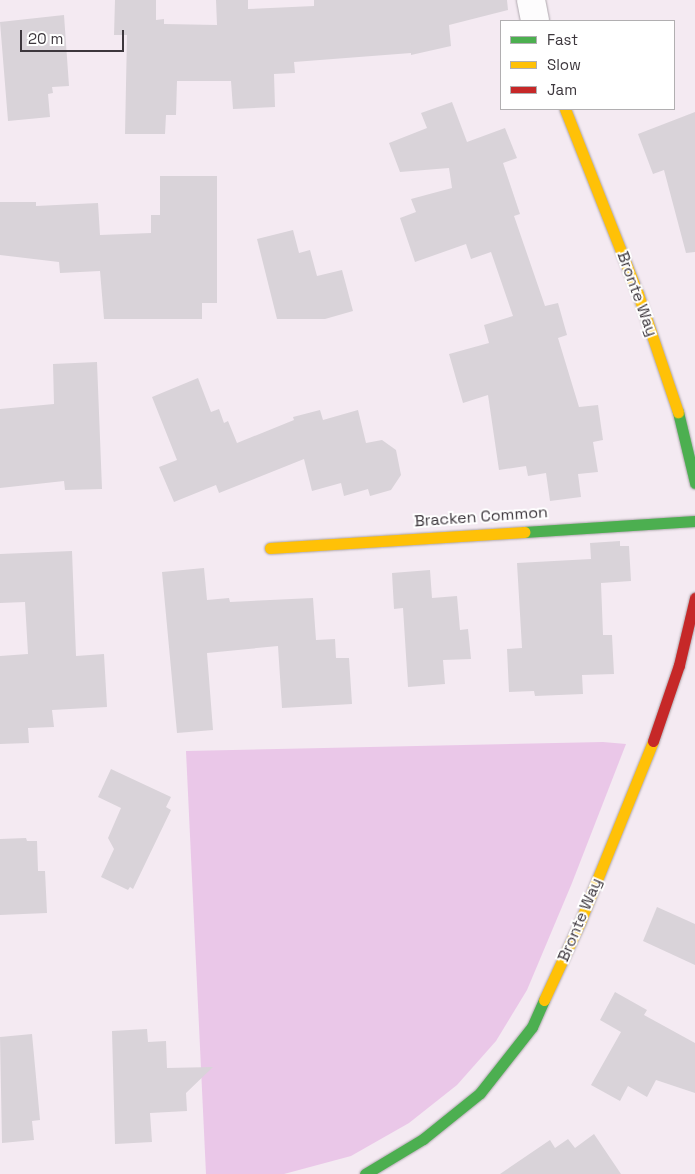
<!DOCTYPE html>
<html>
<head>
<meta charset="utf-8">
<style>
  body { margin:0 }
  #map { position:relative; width:695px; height:1174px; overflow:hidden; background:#f4eaf2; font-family:"Space Grotesk",sans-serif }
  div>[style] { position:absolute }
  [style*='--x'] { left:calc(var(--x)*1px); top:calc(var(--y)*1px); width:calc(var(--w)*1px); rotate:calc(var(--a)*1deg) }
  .green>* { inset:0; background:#eac7e8 }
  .building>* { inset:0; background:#d9d3d9 }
  .roads { filter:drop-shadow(0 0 1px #aea7ad) drop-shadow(0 0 1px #aea7ad) }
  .street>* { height:28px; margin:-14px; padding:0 14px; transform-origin:14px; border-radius:14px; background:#fdfcfd }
  .fast>* { height:11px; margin:-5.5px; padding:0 5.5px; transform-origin:5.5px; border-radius:5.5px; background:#4caf50 }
  .slow>* { height:11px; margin:-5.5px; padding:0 5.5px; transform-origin:5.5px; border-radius:5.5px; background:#ffc107 }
  .jam>* { height:11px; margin:-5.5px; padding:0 5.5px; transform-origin:5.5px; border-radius:5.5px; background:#c62828 }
  span { translate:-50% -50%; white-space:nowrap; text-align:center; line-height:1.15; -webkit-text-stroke:4px #fff; paint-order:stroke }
  .street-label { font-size:16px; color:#3d373d }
  .legend { position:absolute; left:500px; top:20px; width:175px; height:90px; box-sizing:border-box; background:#fff; border:1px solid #b1afb1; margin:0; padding:6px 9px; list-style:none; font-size:15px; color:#3d373d }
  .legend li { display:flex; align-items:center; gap:10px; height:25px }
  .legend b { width:25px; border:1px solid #b1afb1 }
  .scale { position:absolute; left:20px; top:30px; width:104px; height:22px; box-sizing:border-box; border:2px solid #3d373d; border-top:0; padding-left:6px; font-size:15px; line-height:18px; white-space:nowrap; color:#3d373d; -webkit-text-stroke:4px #fff; paint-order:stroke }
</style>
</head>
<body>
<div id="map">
  <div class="green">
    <i style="clip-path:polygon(603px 742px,626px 744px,572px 883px,527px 990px,496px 1041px,457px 1085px,409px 1123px,351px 1156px,284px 1174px,206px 1174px,186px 751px)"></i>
  </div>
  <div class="building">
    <i style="clip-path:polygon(115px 0,156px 0,156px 20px,164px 19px,164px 24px,217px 25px,216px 0,248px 0,248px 9px,314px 6px,314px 0,507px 0,508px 10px,449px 25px,451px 46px,411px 55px,411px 53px,294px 62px,295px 73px,274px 74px,275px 107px,233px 109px,231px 81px,177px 81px,176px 115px,166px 115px,165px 134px,125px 134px,127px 35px,114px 35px)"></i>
    <i style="clip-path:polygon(64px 15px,69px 86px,52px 87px,53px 93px,48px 94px,50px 117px,8px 121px,0 22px)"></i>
    <i style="clip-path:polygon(452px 102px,467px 142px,505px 128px,517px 158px,503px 163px,520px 214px,514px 216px,545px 306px,558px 303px,567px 335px,558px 338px,579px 407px,598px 405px,603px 440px,593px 442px,598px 472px,578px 474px,581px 497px,550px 501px,546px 473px,528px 476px,526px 466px,499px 470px,488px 395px,463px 403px,449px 354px,489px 343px,484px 325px,513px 316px,491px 252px,471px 259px,466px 244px,415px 262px,400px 218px,416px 212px,411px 199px,452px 188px,449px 168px,400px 172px,389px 143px,427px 128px,421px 113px)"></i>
    <i style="clip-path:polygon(695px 112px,695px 252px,686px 253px,664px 170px,653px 174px,638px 134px)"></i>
    <i style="clip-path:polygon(160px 176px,217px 176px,217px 303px,202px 303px,202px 319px,104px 319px,100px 271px,60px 273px,59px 262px,0 255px,0 202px,36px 202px,36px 206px,98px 203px,100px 235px,151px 233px,151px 215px,160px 215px)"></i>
    <i style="clip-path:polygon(293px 230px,299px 253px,310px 250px,317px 276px,342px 270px,353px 311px,325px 319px,277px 319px,257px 239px)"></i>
    <i style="clip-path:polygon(97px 362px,102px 489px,65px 490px,64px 481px,0 488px,0 409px,54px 404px,53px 364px)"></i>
    <i style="clip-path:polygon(198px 378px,211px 412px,219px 409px,224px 423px,228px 421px,237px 443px,294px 420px,293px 417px,320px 410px,323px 420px,358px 410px,366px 443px,382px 440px,396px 450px,401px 475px,391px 490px,370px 496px,368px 489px,344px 496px,341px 483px,312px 491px,304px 459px,219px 493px,216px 485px,174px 502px,159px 467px,177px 460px,152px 397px)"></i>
    <i style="clip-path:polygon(620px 541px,620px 546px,629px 546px,631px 581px,601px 583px,603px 635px,612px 635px,614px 674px,582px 675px,583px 694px,535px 696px,534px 691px,509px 692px,507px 649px,522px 648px,517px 563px,591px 559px,590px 543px)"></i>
    <i style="clip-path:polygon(72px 551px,76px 656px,104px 654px,107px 707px,52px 710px,54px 727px,28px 728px,29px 743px,0 744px,0 656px,28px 654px,25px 602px,0 603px,0 554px)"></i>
    <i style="clip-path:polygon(204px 568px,207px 600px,229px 598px,230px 602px,313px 598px,316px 640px,335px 639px,336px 658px,349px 658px,352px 704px,282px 708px,278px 646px,207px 653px,213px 730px,177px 733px,162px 572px)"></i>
    <i style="clip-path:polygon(430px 570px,432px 598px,457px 596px,460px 630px,468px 629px,471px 659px,443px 660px,445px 684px,408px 687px,403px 608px,394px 609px,392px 573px)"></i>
    <i style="clip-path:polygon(111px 769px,171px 797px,166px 807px,171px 810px,133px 889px,130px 887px,128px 890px,101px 877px,114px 849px,108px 838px,121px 808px,98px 797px)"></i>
    <i style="clip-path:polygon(26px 838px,27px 841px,37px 841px,38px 871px,45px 871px,47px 913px,0 915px,0 839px)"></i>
    <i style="clip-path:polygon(657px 907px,695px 924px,695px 965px,643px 941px)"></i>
    <i style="clip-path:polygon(615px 992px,647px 1010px,644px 1015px,695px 1043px,695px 1093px,656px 1080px,647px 1097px,628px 1086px,620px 1101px,591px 1085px,621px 1032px,600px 1020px)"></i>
    <i style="clip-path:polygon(147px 1029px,148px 1042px,166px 1041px,167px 1068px,213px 1067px,186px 1093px,187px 1111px,150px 1113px,152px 1142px,115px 1144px,112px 1031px)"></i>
    <i style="clip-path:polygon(32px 1034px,40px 1120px,32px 1121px,34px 1140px,2px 1143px,0 1037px)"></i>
    <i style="clip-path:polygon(594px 1134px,621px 1174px,500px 1174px,550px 1140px,555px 1148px,568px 1139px,575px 1148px)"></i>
  </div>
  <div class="roads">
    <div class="street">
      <i style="--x:531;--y:0;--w:21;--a:79"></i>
    </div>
    <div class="fast">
      <i style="--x:678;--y:412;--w:73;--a:76.5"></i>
      <i style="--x:524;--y:532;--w:171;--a:-3.7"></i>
      <i style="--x:365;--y:1174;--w:68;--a:-31.1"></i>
      <i style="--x:423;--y:1139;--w:73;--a:-38.9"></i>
      <i style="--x:480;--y:1093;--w:84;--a:-51.8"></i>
      <i style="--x:532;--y:1027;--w:30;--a:-66"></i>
    </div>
    <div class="slow">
      <i style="--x:565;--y:109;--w:199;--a:68.5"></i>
      <i style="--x:638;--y:294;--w:125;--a:71.3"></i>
      <i style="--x:270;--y:548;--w:255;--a:-3.6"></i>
      <i style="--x:544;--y:1000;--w:86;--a:-65.2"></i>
      <i style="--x:580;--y:922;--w:195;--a:-68"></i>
    </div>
    <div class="jam">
      <i style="--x:653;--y:741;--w:80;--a:-71.1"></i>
      <i style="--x:679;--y:665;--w:69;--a:-76.6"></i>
    </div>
  </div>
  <div class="street-label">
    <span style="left:637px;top:294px;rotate:70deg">Bronte Way</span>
    <span style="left:481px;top:517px;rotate:-4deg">Bracken Common</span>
    <span style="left:580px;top:920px;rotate:-67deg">Bronte Way</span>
  </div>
  <ul class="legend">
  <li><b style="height:6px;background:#4caf50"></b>Fast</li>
  <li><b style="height:6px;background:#ffc107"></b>Slow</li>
  <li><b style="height:6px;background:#c62828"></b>Jam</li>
  </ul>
  <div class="scale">20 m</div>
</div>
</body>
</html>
